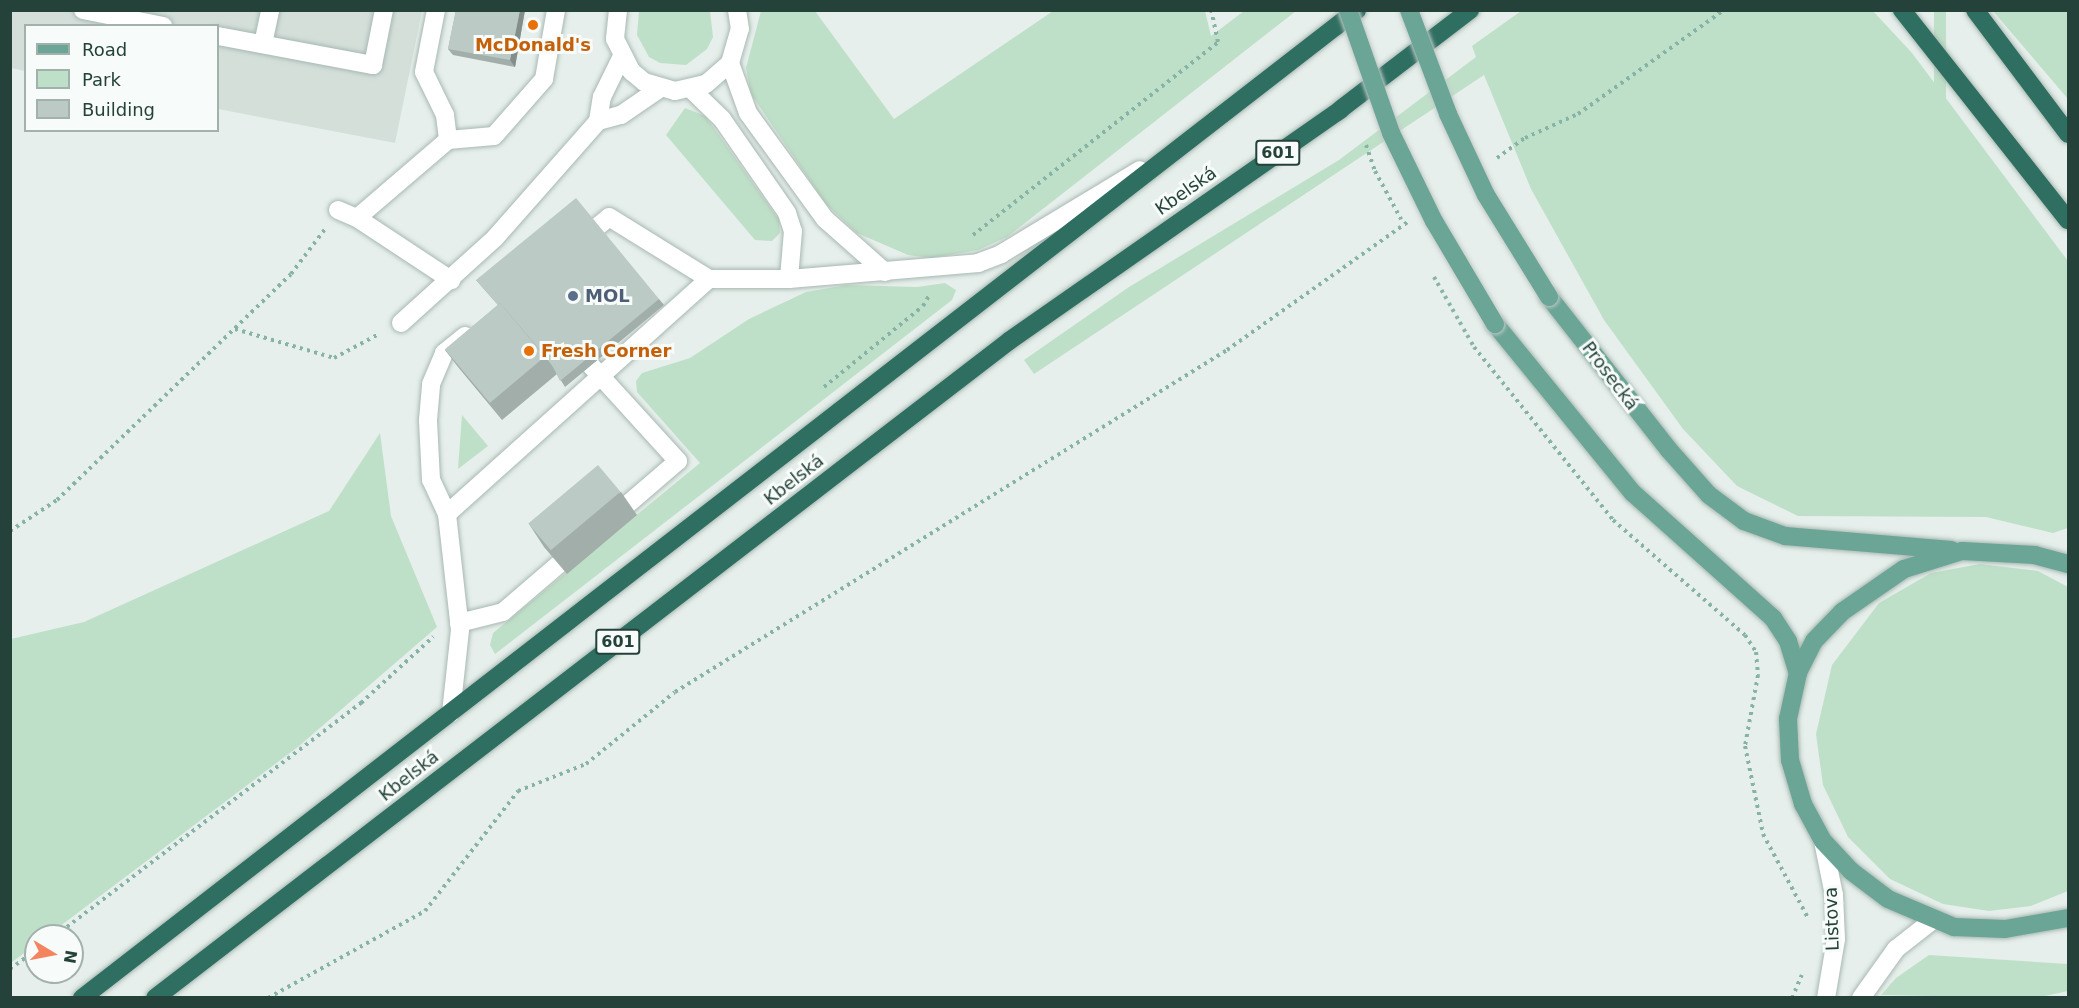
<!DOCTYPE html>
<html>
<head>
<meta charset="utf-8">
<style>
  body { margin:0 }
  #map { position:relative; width:2079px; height:1008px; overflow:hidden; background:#e6efeb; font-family:"DejaVu Sans",sans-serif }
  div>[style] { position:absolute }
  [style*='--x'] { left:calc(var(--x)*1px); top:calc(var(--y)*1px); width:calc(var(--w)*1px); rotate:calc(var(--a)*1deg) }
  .built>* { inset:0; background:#d4dfda }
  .green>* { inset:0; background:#bfe0c8; transform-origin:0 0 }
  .path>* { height:4px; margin-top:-2px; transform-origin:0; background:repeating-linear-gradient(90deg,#86b3a5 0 3px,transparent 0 7.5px) }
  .roads { filter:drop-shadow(0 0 2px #a8b8b2) drop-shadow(0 0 2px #a8b8b2) }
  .minor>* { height:18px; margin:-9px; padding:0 9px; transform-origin:9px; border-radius:9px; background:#fff }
  .major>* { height:18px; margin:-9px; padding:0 9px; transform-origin:9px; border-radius:9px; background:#6aa596 }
  .highway>* { height:18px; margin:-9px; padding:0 9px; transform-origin:9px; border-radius:9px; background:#2f6f62 }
  .path-bridge>* { height:4px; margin-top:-2px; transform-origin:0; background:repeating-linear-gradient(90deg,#86b3a5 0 3px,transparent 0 7.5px) }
  .bridges { filter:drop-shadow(0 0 2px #c2cac8) drop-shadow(0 0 2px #c2cac8) }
  .major-bridge>* { height:18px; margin:-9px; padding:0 9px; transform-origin:9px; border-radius:9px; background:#6aa596 }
  .wall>* { inset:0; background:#a1aea9 }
  .shaded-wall>* { inset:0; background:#838d89 }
  .building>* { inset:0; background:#bbcac4; transform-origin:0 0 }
  .dots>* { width:16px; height:16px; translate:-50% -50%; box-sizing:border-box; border:3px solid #f7fbf9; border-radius:50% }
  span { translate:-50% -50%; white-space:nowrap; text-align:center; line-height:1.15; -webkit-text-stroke:6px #f7fbf9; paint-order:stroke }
  .shield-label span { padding:2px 4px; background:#f7fbf9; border:2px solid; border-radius:4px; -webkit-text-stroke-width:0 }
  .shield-label { font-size:16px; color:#24423a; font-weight:700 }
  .food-label { font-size:18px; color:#c56008; font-weight:700 }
  .left { translate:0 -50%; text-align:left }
  .street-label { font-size:18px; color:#24423a }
  .service-label { font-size:18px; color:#4e5e75; font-weight:700 }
  .frame { position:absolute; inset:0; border:12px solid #24423a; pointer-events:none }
  .legend { position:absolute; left:24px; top:24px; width:195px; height:108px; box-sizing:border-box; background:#f7fbf9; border:2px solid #a3b1ad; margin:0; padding:8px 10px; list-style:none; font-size:18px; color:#24423a }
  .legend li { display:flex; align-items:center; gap:12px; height:30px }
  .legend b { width:30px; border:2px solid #a3b1ad }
  .north { position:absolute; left:24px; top:924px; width:60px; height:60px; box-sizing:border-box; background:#f7fbf9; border:2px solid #a3b1ad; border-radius:50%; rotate:100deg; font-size:16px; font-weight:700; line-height:24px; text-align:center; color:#24423a }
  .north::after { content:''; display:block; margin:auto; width:21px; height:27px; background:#f4845f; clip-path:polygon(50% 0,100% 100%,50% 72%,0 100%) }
</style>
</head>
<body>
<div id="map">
  <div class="built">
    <i style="clip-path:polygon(10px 11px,422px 11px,395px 143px,218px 109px,218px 26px,26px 26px,25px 71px,11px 68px)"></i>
  </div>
  <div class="green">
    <i style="clip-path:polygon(639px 11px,710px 11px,713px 37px,707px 49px,686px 65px,660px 63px,649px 57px,637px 35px)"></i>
    <i style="clip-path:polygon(761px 11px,815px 11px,894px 119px,1053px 11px,1205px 11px,1211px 36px,1244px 11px,1296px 11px,1007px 237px,978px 250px,931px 258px,908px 255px,857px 233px,826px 204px,751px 94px,746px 68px)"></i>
    <i style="clip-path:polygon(1521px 11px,1873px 11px,1912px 53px,2068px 261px,2068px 528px,2053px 533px,1986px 517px,1798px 516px,1737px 486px,1683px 429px,1604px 320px,1531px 189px,1484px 75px,1034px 374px,1024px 360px,1129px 287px,1339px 160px,1476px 57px,1472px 46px)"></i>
    <i style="left:1934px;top:11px;width:12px;height:110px"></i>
    <i style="clip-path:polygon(1993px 11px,2068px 11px,2068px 99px)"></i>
    <i style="clip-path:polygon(685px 108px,705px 116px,711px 124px,779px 220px,780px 233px,772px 241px,755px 240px,666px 135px)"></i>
    <i style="clip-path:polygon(945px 283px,956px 290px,952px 300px,495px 654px,490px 645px,493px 633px,700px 463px,637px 392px,636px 381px,642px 373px,690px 358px,749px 319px,806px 292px,847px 285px,917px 287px)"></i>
    <i style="clip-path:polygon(462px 415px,488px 446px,458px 469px)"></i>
    <i style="clip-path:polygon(380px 433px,391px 516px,437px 627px,299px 746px,47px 936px,36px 936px,36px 944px,11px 963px,11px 639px,84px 622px,329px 511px)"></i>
    <i style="clip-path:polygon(1980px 564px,2038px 571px,2068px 587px,2068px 891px,2031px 906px,1989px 911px,1943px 904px,1890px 879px,1848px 837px,1823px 785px,1816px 734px,1832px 665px,1879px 603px,1931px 573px)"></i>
    <i style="clip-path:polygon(1929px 955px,2068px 964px,2068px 991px,2036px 998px,1881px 995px,1896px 978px)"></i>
  </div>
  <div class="path">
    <i style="--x:1497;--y:158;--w:34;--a:-36"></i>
    <i style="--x:1525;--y:138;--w:58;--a:-24.4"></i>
    <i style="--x:1578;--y:114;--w:179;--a:-35.5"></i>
    <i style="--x:973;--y:235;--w:312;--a:-38.2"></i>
    <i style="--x:1218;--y:42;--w:33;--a:-102"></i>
    <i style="--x:235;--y:329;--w:103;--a:16.3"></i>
    <i style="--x:334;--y:358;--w:51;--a:-28.1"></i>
    <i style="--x:1474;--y:347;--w:222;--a:51.2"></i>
    <i style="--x:1613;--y:520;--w:175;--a:41.1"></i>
    <i style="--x:1745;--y:635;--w:20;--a:57"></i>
    <i style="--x:1756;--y:652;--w:23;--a:85"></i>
    <i style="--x:1758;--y:675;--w:72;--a:100.4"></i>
    <i style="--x:1745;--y:746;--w:90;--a:78.4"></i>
    <i style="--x:1763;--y:834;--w:95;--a:61.8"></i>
    <i style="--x:824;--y:387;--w:128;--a:-39.3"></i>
    <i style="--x:923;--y:306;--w:14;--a:-60"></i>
    <i style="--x:10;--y:531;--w:56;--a:-33.4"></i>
    <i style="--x:57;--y:500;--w:325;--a:-44"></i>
    <i style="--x:291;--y:274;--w:56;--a:-52.9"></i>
    <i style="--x:55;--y:936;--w:385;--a:-37.3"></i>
    <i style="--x:361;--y:703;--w:98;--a:-42.5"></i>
    <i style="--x:10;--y:969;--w:32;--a:-36"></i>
    <i style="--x:268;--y:998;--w:179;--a:-29"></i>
    <i style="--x:425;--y:911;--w:152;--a:-52.2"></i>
    <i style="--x:518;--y:791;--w:73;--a:-21.7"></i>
    <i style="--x:586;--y:764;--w:114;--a:-39"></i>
    <i style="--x:675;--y:692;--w:649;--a:-31.78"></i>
    <i style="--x:1227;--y:350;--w:222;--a:-35.3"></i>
    <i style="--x:1792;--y:998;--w:25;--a:-67"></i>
  </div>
  <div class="roads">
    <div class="minor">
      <i style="--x:83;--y:10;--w:82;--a:11.3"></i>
      <i style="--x:436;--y:10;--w:63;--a:101"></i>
      <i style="--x:424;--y:72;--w:48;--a:64"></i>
      <i style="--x:445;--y:115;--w:25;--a:83"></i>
      <i style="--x:618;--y:10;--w:29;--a:96"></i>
      <i style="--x:615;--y:39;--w:36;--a:63"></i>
      <i style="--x:631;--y:71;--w:17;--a:40"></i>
      <i style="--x:644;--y:82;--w:32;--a:16"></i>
      <i style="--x:675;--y:91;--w:32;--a:-13"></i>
      <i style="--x:706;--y:84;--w:32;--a:-41"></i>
      <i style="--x:730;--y:63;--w:35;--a:-74"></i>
      <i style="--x:740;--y:29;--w:19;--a:-99"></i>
      <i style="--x:218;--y:36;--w:158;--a:10.6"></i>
      <i style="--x:373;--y:65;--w:56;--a:-78.7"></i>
      <i style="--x:263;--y:44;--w:35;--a:-78"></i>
      <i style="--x:730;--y:63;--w:53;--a:70.2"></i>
      <i style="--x:748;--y:113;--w:131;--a:54"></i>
      <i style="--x:825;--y:219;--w:80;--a:41.5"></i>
      <i style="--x:692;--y:90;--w:42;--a:44"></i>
      <i style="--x:722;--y:119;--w:114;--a:55.3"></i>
      <i style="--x:787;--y:213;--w:19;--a:72"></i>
      <i style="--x:793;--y:231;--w:48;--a:94.8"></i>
      <i style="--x:598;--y:121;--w:24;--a:-15"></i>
      <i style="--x:621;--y:115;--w:46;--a:-34.4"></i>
      <i style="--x:338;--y:210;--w:21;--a:23"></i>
      <i style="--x:357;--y:218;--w:113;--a:33.4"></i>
      <i style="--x:357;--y:218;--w:120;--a:-40.6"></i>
      <i style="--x:448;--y:140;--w:46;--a:-5"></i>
      <i style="--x:494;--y:136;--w:76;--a:-48.7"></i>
      <i style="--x:544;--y:79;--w:70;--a:-80.1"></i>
      <i style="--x:581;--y:240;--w:36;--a:-39"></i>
      <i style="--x:609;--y:217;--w:118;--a:31.8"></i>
      <i style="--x:401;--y:323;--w:127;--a:-42.1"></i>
      <i style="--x:495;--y:238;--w:156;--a:-48.6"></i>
      <i style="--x:598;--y:121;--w:24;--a:-81"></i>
      <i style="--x:602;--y:97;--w:43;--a:-64"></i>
      <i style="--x:575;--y:348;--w:153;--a:47.7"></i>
      <i style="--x:678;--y:461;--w:66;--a:139.3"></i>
      <i style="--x:447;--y:514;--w:38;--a:-115"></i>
      <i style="--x:431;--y:480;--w:60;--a:-92.9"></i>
      <i style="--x:428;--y:420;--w:36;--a:-85"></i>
      <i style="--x:431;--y:384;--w:34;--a:-67"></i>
      <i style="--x:444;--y:353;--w:27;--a:-39"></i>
      <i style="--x:459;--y:623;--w:45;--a:-14"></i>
      <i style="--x:503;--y:612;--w:74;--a:-40.6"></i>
      <i style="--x:451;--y:713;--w:83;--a:-83.8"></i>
      <i style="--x:460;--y:630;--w:117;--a:-96.4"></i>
      <i style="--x:447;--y:514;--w:352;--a:-41.9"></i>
      <i style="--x:709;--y:279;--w:80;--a:0"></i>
      <i style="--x:789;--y:279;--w:190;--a:-4.8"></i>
      <i style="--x:978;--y:263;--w:25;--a:-21"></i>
      <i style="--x:1001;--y:254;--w:162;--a:-31.1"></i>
      <i style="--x:1823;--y:841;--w:55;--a:78.5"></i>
      <i style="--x:1834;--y:895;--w:44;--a:87.4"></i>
      <i style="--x:1836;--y:939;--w:60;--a:99.6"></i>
      <i style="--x:1861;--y:998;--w:60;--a:-54.5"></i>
      <i style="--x:1896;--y:949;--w:47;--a:-38.1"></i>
    </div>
    <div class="major">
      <i style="--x:1549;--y:297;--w:194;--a:51.9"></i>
      <i style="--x:1669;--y:450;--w:60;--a:48.4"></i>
      <i style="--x:1709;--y:495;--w:44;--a:36.6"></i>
      <i style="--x:1744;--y:521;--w:44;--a:20.1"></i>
      <i style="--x:1785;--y:536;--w:167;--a:4.8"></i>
      <i style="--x:1495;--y:324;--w:218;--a:50.8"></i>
      <i style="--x:1633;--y:493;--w:188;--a:41.8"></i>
      <i style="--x:1773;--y:618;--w:27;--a:57"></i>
      <i style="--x:1788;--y:641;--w:34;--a:73"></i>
      <i style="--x:2068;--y:564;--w:34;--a:-165"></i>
      <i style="--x:2035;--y:555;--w:73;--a:-176.9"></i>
      <i style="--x:1962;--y:551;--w:61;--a:162.8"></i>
      <i style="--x:1904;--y:569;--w:75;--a:145.3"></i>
      <i style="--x:1842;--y:612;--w:40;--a:134"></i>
      <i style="--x:1814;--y:641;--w:36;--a:117"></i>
      <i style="--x:1798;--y:673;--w:47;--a:102.3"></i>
      <i style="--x:1788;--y:719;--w:41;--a:87.2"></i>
      <i style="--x:1790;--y:760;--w:46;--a:73.5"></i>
      <i style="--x:1803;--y:804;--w:42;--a:61.6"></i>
      <i style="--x:1823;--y:841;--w:41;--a:47"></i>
      <i style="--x:1851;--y:871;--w:46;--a:37.1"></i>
      <i style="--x:1888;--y:899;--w:72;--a:23"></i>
      <i style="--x:1954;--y:927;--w:51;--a:2.2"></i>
      <i style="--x:2005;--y:929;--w:64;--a:-9.9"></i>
    </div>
    <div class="highway">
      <i style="--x:1902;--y:10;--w:268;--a:51.7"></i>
      <i style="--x:1975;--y:10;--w:155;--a:53.1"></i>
      <i style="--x:82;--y:998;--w:1613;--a:-37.77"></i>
      <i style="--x:155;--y:998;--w:1077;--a:-37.57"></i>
      <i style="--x:1009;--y:341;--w:405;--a:-34.9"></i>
      <i style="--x:1341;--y:109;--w:163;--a:-37.5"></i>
    </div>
  </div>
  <div class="path-bridge">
    <i style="--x:1366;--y:145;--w:28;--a:71"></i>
    <i style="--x:1375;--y:171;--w:55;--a:61.6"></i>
    <i style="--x:1434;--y:277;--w:81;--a:60.3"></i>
  </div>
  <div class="bridges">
    <div class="major-bridge">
      <i style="--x:1348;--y:10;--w:130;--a:70.7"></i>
      <i style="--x:1391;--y:133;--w:98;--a:64"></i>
      <i style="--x:1434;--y:221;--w:120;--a:59.4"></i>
      <i style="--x:1409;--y:10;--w:111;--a:69.4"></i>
      <i style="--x:1448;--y:114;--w:89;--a:64.9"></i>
      <i style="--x:1486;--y:195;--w:120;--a:58.3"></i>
    </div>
  </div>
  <div class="wall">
    <i style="clip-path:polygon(456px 10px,525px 10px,515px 67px,453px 55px,448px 49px)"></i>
    <i style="clip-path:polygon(476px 280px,659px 299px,664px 305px,565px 387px,557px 374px,502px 420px,458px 367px,445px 350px,498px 305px)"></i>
    <i style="clip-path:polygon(621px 492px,637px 515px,567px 574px,544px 547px,529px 524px)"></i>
  </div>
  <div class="shaded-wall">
    <i style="clip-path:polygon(520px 10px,525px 10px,515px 67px,510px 60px)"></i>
  </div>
  <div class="building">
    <i style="clip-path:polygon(456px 10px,520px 10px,510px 60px,448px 49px)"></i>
    <i style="clip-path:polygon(576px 198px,659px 299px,560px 381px,553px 367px,545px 356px,500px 303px,498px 305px,476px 280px)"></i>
    <i style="left:500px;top:303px;width:70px;height:72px;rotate:50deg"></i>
    <i style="left:598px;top:465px;width:35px;height:91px;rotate:50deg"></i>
  </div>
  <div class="dots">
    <i style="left:533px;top:25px;background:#e8710a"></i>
    <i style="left:573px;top:296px;background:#5c6f8a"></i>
    <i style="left:529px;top:351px;background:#e8710a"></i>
  </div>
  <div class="shield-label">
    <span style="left:1278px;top:153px">601</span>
    <span style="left:618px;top:642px">601</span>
  </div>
  <div class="food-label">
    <span style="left:533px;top:45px">McDonald's</span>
    <span class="left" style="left:541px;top:351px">Fresh Corner</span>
  </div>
  <div class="street-label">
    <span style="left:1186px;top:191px;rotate:-35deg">Kbelská</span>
    <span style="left:1610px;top:376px;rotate:53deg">Prosecká</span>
    <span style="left:794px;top:480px;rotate:-38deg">Kbelská</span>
    <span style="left:409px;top:776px;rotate:-38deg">Kbelská</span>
    <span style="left:1832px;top:919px;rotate:-92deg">Listova</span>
  </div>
  <div class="service-label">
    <span class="left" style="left:585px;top:296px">MOL</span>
  </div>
  <div class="frame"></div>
  <ul class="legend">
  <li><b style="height:8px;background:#6aa596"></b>Road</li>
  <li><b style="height:16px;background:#bfe0c8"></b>Park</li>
  <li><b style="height:16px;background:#bbcac4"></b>Building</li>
  </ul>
  <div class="north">N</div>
</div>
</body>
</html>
